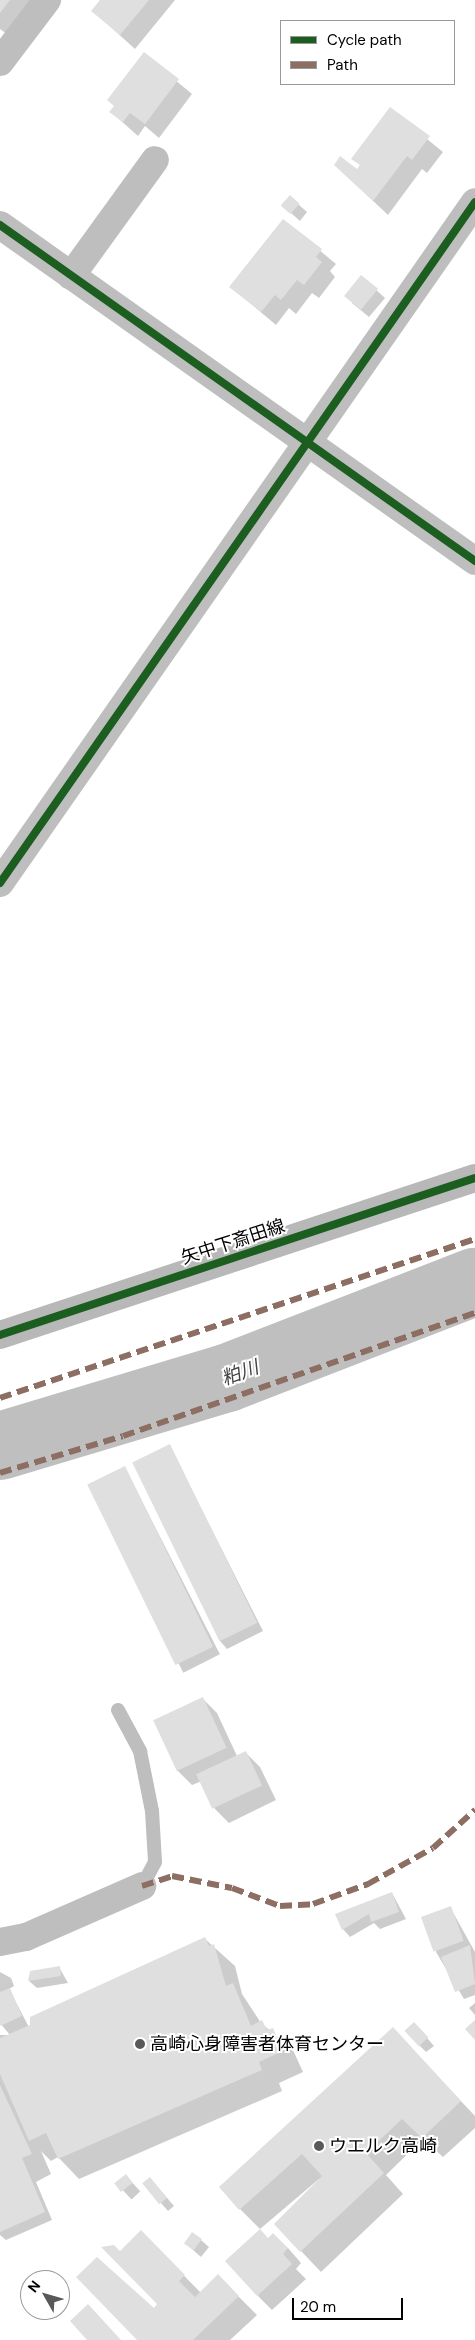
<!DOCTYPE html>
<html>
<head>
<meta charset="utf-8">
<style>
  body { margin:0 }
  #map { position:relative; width:475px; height:2340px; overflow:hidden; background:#fff; font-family:"DM Sans","Noto Sans JP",sans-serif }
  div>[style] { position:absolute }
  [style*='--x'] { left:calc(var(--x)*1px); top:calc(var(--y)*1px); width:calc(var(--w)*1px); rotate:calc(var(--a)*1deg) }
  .shadow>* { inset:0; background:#0003; transform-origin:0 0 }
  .river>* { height:68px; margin:-34px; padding:0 34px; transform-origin:34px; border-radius:34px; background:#bfbfbf }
  .building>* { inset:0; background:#dfdfdf; transform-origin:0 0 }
  .lane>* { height:14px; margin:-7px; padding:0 7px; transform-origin:7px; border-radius:7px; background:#bebebe }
  .street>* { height:28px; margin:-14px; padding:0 14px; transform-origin:14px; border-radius:14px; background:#bebebe }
  .secondary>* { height:28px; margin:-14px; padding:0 14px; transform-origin:14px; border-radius:14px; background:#b8b8b8 }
  .quiet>* { height:6px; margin-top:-3px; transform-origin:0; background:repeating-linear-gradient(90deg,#8d6e63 0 12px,transparent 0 18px) }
  .cycleway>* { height:8px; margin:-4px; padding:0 4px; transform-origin:4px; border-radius:4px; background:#1b5e20 }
  .dots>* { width:14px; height:14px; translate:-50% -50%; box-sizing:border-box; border:2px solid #fff; border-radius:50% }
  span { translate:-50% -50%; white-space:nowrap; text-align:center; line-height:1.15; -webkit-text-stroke:4px #fff; paint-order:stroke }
  .street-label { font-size:18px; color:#000 }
  .poi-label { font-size:18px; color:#000 }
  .left { translate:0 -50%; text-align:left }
  .water-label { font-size:19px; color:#444; font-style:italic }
  .legend { position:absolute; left:280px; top:20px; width:175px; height:65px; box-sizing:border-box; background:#fff; border:1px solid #999; margin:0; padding:6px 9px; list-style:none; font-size:15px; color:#000 }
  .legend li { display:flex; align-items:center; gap:10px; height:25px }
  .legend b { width:25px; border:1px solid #999 }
  .north { position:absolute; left:20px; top:2270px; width:50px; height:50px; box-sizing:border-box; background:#fff; border:1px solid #999; border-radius:50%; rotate:308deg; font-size:14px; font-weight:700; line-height:20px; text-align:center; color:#000 }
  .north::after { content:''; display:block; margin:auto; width:18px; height:22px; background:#595959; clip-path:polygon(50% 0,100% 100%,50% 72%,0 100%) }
  .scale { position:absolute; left:292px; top:2298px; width:111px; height:22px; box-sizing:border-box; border:2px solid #000; border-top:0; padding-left:6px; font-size:15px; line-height:18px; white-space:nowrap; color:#000; -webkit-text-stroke:4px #fff; paint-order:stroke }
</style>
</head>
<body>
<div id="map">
  <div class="shadow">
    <i style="clip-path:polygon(0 0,35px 0,8px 35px,0 29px)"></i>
    <i style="clip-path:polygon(102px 0,175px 0,135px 49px,93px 11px)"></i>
    <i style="clip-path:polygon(144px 54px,192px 94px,159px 138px,145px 126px,138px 136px,111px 112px)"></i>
    <i style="clip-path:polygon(390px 109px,443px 152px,427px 173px,422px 169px,388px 215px,350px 179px,361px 166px,353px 158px)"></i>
    <i style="clip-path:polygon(290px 197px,307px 212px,300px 221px,291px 213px)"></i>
    <i style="clip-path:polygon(283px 220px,336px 264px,330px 271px,335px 277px,319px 298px,312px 293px,296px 314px,289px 308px,276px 325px,231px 287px)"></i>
    <i style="clip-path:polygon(361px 276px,385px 298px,369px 317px,352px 303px)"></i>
    <i style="clip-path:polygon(169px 1445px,263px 1631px,227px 1649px,220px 1641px)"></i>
    <i style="left:125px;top:1468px;width:209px;height:41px;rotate:63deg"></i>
    <i style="clip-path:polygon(203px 1699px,217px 1713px,237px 1756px,245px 1752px,260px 1767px,276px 1800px,229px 1823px,215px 1809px,202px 1781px,192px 1785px,177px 1770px,155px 1721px)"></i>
    <i style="clip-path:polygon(392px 1893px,406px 1919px,380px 1929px,374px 1923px,350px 1937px,343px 1929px)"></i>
    <i style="clip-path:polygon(450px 1907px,475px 1952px,475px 1995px,464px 1999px,436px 1952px)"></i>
    <i style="clip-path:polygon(205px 1939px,235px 1966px,242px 1994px,261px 2023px,293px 2050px,303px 2072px,279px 2083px,282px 2091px,79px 2179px,58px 2157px,51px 2161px,41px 2151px,51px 2174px,36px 2182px,52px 2220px,6px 2240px,0 2235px,0 2035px,10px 2035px,0 2023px,0 1972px,11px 1978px,14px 1986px,9px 1989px,31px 2031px)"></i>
    <i style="clip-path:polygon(59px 1967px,68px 1983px,37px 1988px,29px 1981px)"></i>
    <i style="clip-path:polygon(475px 2003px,475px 2015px,469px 2008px)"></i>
    <i style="clip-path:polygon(393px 2029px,475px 2116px,475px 2128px,443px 2157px,423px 2139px,386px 2175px,403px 2194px,321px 2272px,301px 2251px,319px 2179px,260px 2229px,240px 2209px)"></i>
    <i style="clip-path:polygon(421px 2031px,434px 2046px,426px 2052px,419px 2045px)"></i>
    <i style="left:126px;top:2176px;width:21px;height:12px;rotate:47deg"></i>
    <i style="clip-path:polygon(150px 2178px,174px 2206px,168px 2211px,161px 2203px)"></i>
    <i style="clip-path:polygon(141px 2232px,201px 2293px,218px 2276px,257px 2315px,230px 2340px,139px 2340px,159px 2304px,120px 2253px)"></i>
    <i style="clip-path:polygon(268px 2239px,288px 2248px,301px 2263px,296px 2269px,306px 2279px,272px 2310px,258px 2296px)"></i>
    <i style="clip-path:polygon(201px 2240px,209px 2247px,201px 2257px,185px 2243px)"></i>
  </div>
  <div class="river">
    <i style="--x:0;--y:1446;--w:237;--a:-16.7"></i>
    <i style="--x:227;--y:1378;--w:266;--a:-21.2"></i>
  </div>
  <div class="building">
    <i style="clip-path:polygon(0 0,10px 0,0 13px)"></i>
    <i style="clip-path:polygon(100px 0,149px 0,120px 35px,91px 11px)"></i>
    <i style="clip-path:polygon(144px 52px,179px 79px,145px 124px,130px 113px,123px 122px,109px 112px,114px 106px,107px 100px)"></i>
    <i style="clip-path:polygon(390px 107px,430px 136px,412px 160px,407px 156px,373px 201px,334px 165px,340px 156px,357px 169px,360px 165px,351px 159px)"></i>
    <i style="left:290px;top:195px;width:13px;height:14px;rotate:42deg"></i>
    <i style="clip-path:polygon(283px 219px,322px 249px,316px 257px,322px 262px,304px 285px,297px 280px,281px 300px,275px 295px,261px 312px,229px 287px)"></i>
    <i style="left:361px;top:275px;width:22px;height:27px;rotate:39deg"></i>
    <i style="left:170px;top:1444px;width:199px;height:42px;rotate:64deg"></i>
    <i style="left:125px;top:1466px;width:201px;height:42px;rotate:64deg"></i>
    <i style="left:203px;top:1697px;width:56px;height:55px;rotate:65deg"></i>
    <i style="left:246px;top:1751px;width:38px;height:55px;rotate:65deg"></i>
    <i style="clip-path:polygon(392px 1892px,399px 1912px,371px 1922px,369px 1914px,342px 1930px,335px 1914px)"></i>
    <i style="left:451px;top:1906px;width:37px;height:32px;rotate:70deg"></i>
    <i style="clip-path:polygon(205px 1937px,209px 1946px,214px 1944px,226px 1986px,233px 1983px,251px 2026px,262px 2020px,267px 2030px,273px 2028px,283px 2051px,259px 2062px,262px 2070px,58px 2159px,46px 2133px,29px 2141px,0 2074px,0 2038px,30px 2025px,30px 2017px)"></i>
    <i style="clip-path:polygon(470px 1945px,475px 1984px,455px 1992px,441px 1957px)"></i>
    <i style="clip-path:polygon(60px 1966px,61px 1976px,28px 1981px,30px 1971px)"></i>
    <i style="clip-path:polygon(10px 1988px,22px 2016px,0 2026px,0 1992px)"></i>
    <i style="clip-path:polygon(475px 2020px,475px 2040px,465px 2029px)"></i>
    <i style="left:414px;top:2022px;width:21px;height:13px;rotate:47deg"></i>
    <i style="clip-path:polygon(393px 2027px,461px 2101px,422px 2138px,402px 2119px,366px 2153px,384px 2173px,300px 2252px,274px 2224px,322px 2176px,302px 2154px,239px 2210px,219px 2187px)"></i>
    <i style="clip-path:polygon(0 2085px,32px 2154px,22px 2158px,45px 2212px,0 2232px)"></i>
    <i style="left:126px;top:2174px;width:11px;height:15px;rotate:52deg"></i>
    <i style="left:150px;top:2177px;width:27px;height:10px;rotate:51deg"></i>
    <i style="clip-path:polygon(260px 2229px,268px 2238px,273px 2233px,288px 2248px,283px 2254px,292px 2264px,257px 2296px,225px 2261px)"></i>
    <i style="clip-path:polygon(141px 2230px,185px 2275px,179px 2281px,195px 2297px,218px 2274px,239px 2296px,193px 2340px,137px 2340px,76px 2277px,97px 2257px,154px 2308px,157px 2304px,101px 2247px,114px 2245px,120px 2251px)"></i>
    <i style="left:192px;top:2232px;width:12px;height:14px;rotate:35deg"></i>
    <i style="clip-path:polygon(88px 2304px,121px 2340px,87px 2340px,70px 2321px)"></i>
  </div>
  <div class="lane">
    <i style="--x:118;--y:1710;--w:47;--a:61.8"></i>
    <i style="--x:140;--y:1751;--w:61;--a:78.7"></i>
    <i style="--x:152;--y:1811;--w:51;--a:86.6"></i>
    <i style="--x:155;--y:1862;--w:27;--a:118"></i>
  </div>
  <div class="street">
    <i style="--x:0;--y:62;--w:78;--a:-52.8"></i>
    <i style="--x:0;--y:225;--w:582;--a:35.27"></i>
    <i style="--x:71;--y:276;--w:143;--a:-54.1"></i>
    <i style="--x:0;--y:883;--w:830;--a:-55.1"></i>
    <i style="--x:0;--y:1942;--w:26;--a:-11"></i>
    <i style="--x:26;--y:1937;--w:127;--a:-23.7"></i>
  </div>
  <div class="secondary">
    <i style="--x:0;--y:1335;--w:500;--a:-18.29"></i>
  </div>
  <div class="quiet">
    <i style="--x:0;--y:1398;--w:501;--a:-18.51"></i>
    <i style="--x:0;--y:1473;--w:128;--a:-16.7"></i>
    <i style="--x:123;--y:1436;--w:373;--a:-19.3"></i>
    <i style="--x:142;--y:1886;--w:32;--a:-18"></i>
    <i style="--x:172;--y:1876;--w:61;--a:11.3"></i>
    <i style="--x:232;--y:1888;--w:51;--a:20.6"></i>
    <i style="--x:280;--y:1906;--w:33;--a:-3"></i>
    <i style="--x:313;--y:1904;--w:59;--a:-20"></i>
    <i style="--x:368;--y:1884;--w:74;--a:-29"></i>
    <i style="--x:433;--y:1848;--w:57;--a:-42.1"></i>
  </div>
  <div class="cycleway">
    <i style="--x:0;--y:225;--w:582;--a:35.27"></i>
    <i style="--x:0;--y:883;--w:830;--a:-55.1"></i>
    <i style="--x:0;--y:1335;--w:500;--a:-18.29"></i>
  </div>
  <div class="dots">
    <i style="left:140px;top:2044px;background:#595959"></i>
    <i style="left:319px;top:2146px;background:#595959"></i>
  </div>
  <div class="street-label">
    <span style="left:233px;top:1242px;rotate:-18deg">矢中下斎田線</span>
  </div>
  <div class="poi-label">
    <span class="left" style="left:150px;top:2044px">高崎心身障害者体育センター</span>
    <span class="left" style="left:329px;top:2146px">ウエルク高崎</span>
  </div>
  <div class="water-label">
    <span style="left:240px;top:1373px;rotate:-20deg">粕川</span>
  </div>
  <ul class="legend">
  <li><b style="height:6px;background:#1b5e20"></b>Cycle path</li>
  <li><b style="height:6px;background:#8d6e63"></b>Path</li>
  </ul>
  <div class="north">N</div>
  <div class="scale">20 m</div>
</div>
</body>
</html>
